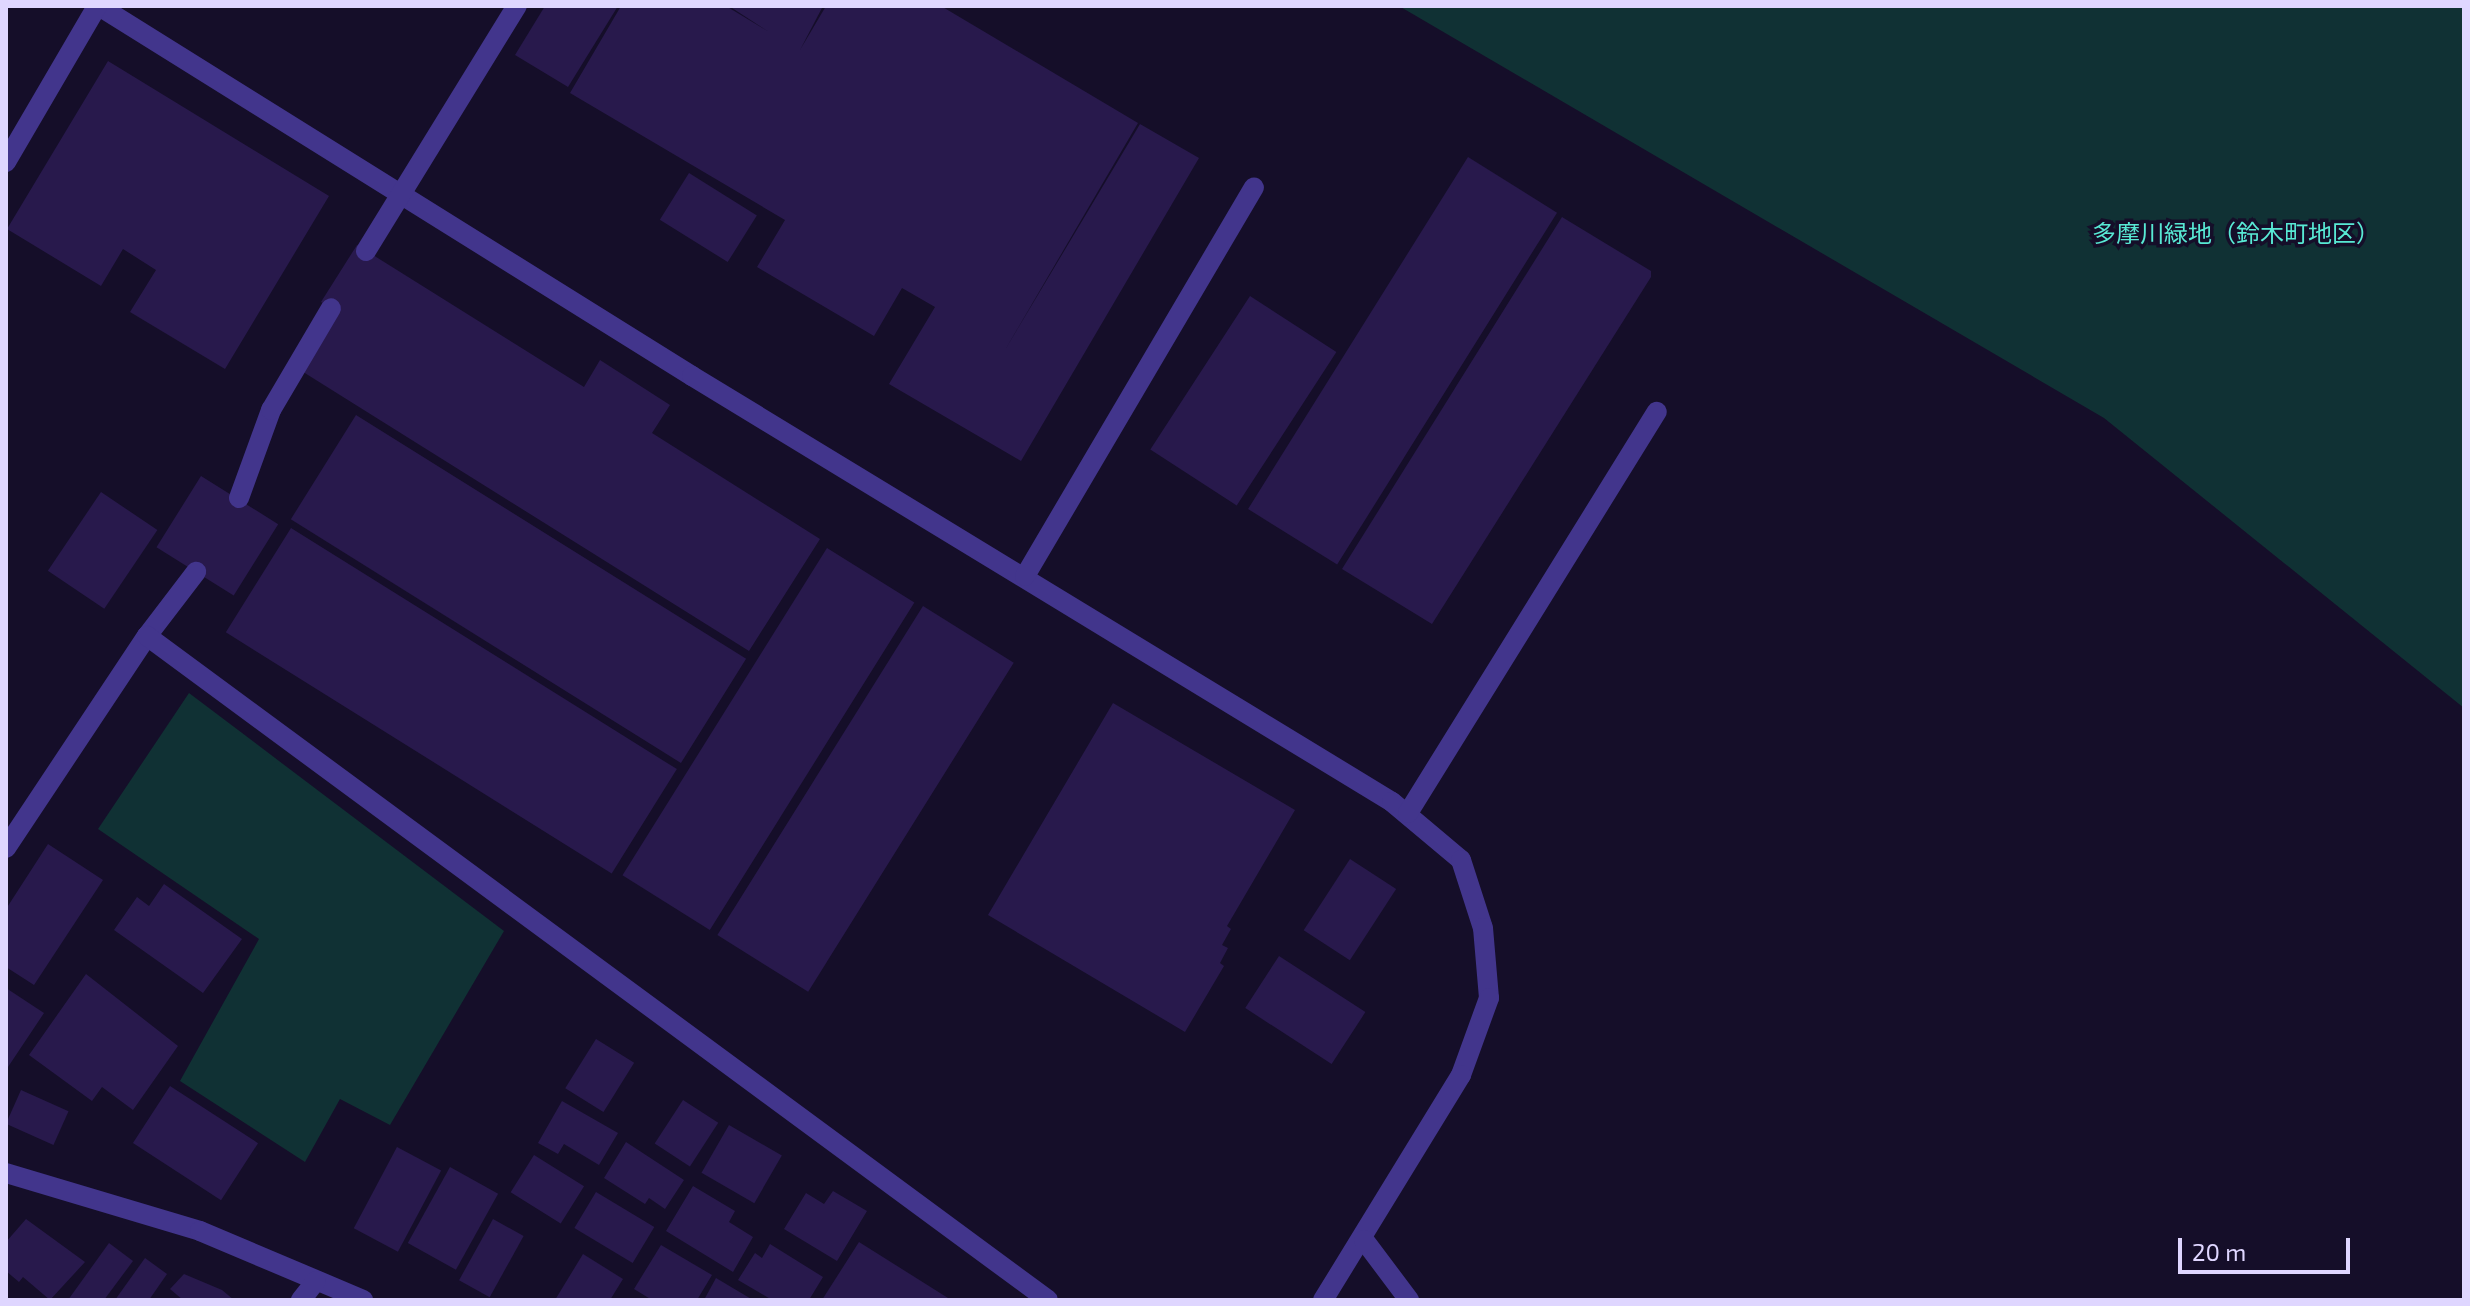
<!DOCTYPE html>
<html>
<head>
<meta charset="utf-8">
<style>
  body { margin:0 }
  #map { position:relative; width:2470px; height:1306px; overflow:hidden; background:#150e29; font-family:"Exo 2","Noto Sans JP",sans-serif }
  div>[style] { position:absolute }
  [style*='--x'] { left:calc(var(--x)*1px); top:calc(var(--y)*1px); width:calc(var(--w)*1px); rotate:calc(var(--a)*1deg) }
  .green>* { inset:0; background:#103134 }
  .building>* { inset:0; background:#28194c; transform-origin:0 0 }
  .service>* { height:20px; margin:-10px; padding:0 10px; transform-origin:10px; border-radius:10px; background:#42358c }
  .minor>* { height:20px; margin:-10px; padding:0 10px; transform-origin:10px; border-radius:10px; background:#42358c }
  span { translate:-50% -50%; white-space:nowrap; text-align:center; line-height:1.15; -webkit-text-stroke:7px #150e29; paint-order:stroke }
  .park-label { font-size:24px; color:#58e9d4 }
  .frame { position:absolute; inset:0; border:8px solid #dfd6ff; pointer-events:none }
  .scale { position:absolute; left:2178px; top:1238px; width:172px; height:36px; box-sizing:border-box; border:4px solid #dfd6ff; border-top:0; padding-left:10px; font-size:24px; line-height:28px; white-space:nowrap; color:#dfd6ff; -webkit-text-stroke:6px #150e29; paint-order:stroke }
</style>
</head>
<body>
<div id="map">
  <div class="green">
    <i style="clip-path:polygon(1399px 6px,2464px 6px,2464px 708px,2104px 418px)"></i>
    <i style="clip-path:polygon(189px 693px,504px 931px,390px 1125px,340px 1099px,305px 1162px,180px 1081px,259px 939px,98px 829px)"></i>
  </div>
  <div class="building">
    <i style="clip-path:polygon(545px 6px,618px 6px,568px 87px,515px 55px)"></i>
    <i style="clip-path:polygon(621px 6px,726px 6px,769px 32px,729px 6px,823px 6px,800px 50px,826px 6px,941px 6px,1138px 123px,1005px 350px,1140px 124px,1199px 158px,1021px 461px,889px 384px,935px 307px,902px 288px,874px 336px,757px 267px,785px 220px,570px 93px)"></i>
    <i style="clip-path:polygon(108px 61px,329px 196px,225px 369px,130px 312px,156px 270px,123px 249px,101px 286px,7px 229px)"></i>
    <i style="left:1468px;top:157px;width:105px;height:415px;rotate:32deg"></i>
    <i style="left:689px;top:173px;width:80px;height:55px;rotate:32deg"></i>
    <i style="clip-path:polygon(1562px 217px,1651px 271px,1651px 277px,1432px 624px,1342px 569px)"></i>
    <i style="clip-path:polygon(357px 245px,584px 387px,600px 360px,670px 405px,652px 433px,820px 539px,749px 651px,300px 370px,331px 308px,321px 302px)"></i>
    <i style="left:1250px;top:296px;width:103px;height:183px;rotate:33deg"></i>
    <i style="left:356px;top:415px;width:460px;height:123px;rotate:32deg"></i>
    <i style="left:201px;top:476px;width:91px;height:84px;rotate:32deg"></i>
    <i style="left:101px;top:492px;width:68px;height:95px;rotate:34deg"></i>
    <i style="left:291px;top:528px;width:455px;height:123px;rotate:32deg"></i>
    <i style="left:827px;top:548px;width:103px;height:386px;rotate:32deg"></i>
    <i style="left:923px;top:606px;width:107px;height:388px;rotate:32deg"></i>
    <i style="clip-path:polygon(1113px 703px,1295px 810px,1227px 926px,1231px 929px,1222px 945px,1228px 948px,1220px 963px,1224px 966px,1185px 1032px,988px 915px)"></i>
    <i style="clip-path:polygon(48px 844px,103px 880px,34px 985px,6px 967px,6px 909px)"></i>
    <i style="left:1350px;top:859px;width:55px;height:85px;rotate:33deg"></i>
    <i style="clip-path:polygon(164px 884px,242px 939px,203px 993px,114px 930px,137px 897px,149px 906px)"></i>
    <i style="left:1279px;top:956px;width:103px;height:62px;rotate:33deg"></i>
    <i style="clip-path:polygon(86px 974px,178px 1046px,133px 1110px,102px 1087px,92px 1101px,29px 1055px)"></i>
    <i style="clip-path:polygon(6px 988px,44px 1013px,6px 1070px)"></i>
    <i style="left:596px;top:1039px;width:45px;height:58px;rotate:32deg"></i>
    <i style="left:170px;top:1086px;width:105px;height:68px;rotate:33deg"></i>
    <i style="left:21px;top:1090px;width:52px;height:37px;rotate:24deg"></i>
    <i style="left:683px;top:1100px;width:42px;height:52px;rotate:33deg"></i>
    <i style="clip-path:polygon(562px 1101px,618px 1133px,599px 1165px,564px 1144px,558px 1154px,538px 1143px)"></i>
    <i style="left:729px;top:1125px;width:61px;height:55px;rotate:30deg"></i>
    <i style="clip-path:polygon(626px 1142px,684px 1180px,665px 1209px,649px 1198px,645px 1204px,604px 1178px)"></i>
    <i style="left:397px;top:1147px;width:50px;height:92px;rotate:28deg"></i>
    <i style="left:534px;top:1155px;width:59px;height:44px;rotate:32deg"></i>
    <i style="left:450px;top:1167px;width:55px;height:87px;rotate:29deg"></i>
    <i style="clip-path:polygon(693px 1186px,735px 1211px,729px 1222px,753px 1237px,733px 1272px,666px 1231px)"></i>
    <i style="clip-path:polygon(833px 1191px,867px 1211px,837px 1261px,784px 1229px,806px 1193px,824px 1204px)"></i>
    <i style="left:596px;top:1192px;width:68px;height:42px;rotate:31deg"></i>
    <i style="clip-path:polygon(26px 1219px,85px 1262px,50px 1300px,23px 1277px,19px 1282px,6px 1271px,6px 1242px)"></i>
    <i style="left:493px;top:1219px;width:35px;height:70px;rotate:29deg"></i>
    <i style="clip-path:polygon(859px 1242px,948px 1298px,946px 1300px,822px 1300px)"></i>
    <i style="clip-path:polygon(109px 1243px,133px 1261px,104px 1300px,68px 1300px)"></i>
    <i style="clip-path:polygon(770px 1244px,823px 1277px,809px 1300px,772px 1300px,738px 1280px,755px 1253px,762px 1258px)"></i>
    <i style="clip-path:polygon(661px 1245px,712px 1275px,697px 1300px,652px 1300px,634px 1289px)"></i>
    <i style="clip-path:polygon(583px 1254px,623px 1279px,610px 1300px,555px 1300px)"></i>
    <i style="clip-path:polygon(145px 1258px,167px 1274px,149px 1300px,115px 1300px)"></i>
    <i style="clip-path:polygon(184px 1274px,222px 1290px,234px 1300px,183px 1300px,170px 1289px)"></i>
    <i style="clip-path:polygon(716px 1278px,753px 1300px,704px 1300px)"></i>
  </div>
  <div class="service">
    <i style="--x:99;--y:6;--w:699;--a:31.96"></i>
    <i style="--x:692;--y:376;--w:819;--a:31.32"></i>
    <i style="--x:1392;--y:802;--w:90;--a:40"></i>
    <i style="--x:1461;--y:860;--w:71;--a:72.1"></i>
    <i style="--x:1483;--y:928;--w:70;--a:85.1"></i>
    <i style="--x:1489;--y:998;--w:82;--a:110"></i>
    <i style="--x:1461;--y:1075;--w:264;--a:121.5"></i>
    <i style="--x:6;--y:162;--w:181;--a:-59.7"></i>
    <i style="--x:366;--y:251;--w:288;--a:-58.4"></i>
    <i style="--x:239;--y:498;--w:94;--a:-70"></i>
    <i style="--x:271;--y:410;--w:118;--a:-59.5"></i>
    <i style="--x:1025;--y:576;--w:451;--a:-59.5"></i>
    <i style="--x:147;--y:636;--w:81;--a:-52.6"></i>
    <i style="--x:1408;--y:813;--w:472;--a:-58.2"></i>
    <i style="--x:1364;--y:1240;--w:75;--a:53.1"></i>
  </div>
  <div class="minor">
    <i style="--x:6;--y:848;--w:255;--a:-56.4"></i>
    <i style="--x:147;--y:636;--w:1119;--a:36.39"></i>
    <i style="--x:6;--y:1173;--w:202;--a:16.6"></i>
    <i style="--x:200;--y:1231;--w:177;--a:22.9"></i>
    <i style="--x:301;--y:1300;--w:24;--a:-52"></i>
  </div>
  <div class="park-label">
    <span style="left:2236px;top:233px">多摩川緑地（鈴木町地区）</span>
  </div>
  <div class="frame"></div>
  <div class="scale">20 m</div>
</div>
</body>
</html>
